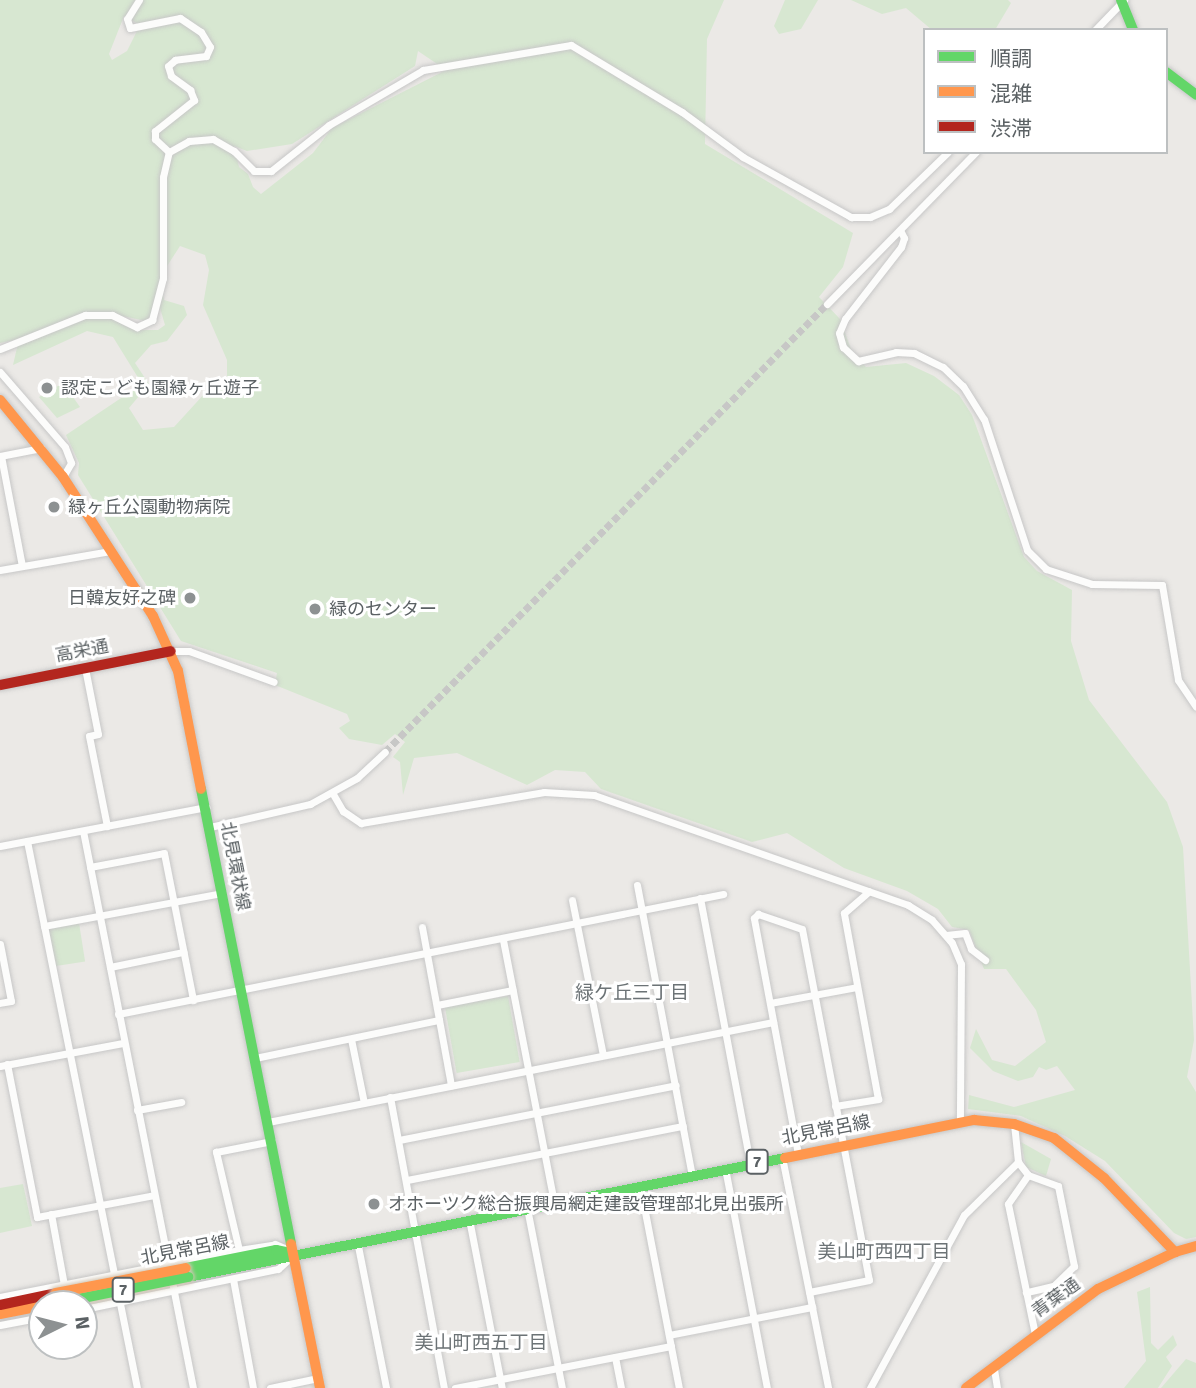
<!DOCTYPE html>
<html>
<head>
<meta charset="utf-8">
<style>
  body { margin:0 }
  #map { position:relative; width:1196px; height:1388px; overflow:hidden; background:#ebe9e6; font-family:Signika,"Noto Sans JP",sans-serif }
  div>[style] { position:absolute }
  [style*='--x'] { left:calc(var(--x)*1px); top:calc(var(--y)*1px); width:calc(var(--w)*1px); rotate:calc(var(--a)*1deg) }
  .green>* { inset:0; background:#d7e7d1; transform-origin:0 0 }
  .street-tunnel>* { height:7px; margin-top:-3.5px; transform-origin:0; background:repeating-linear-gradient(90deg,#c7c7c6 0 7px,transparent 0 10.5px) }
  .roads { filter:drop-shadow(0 0 2px #c7c7c7) drop-shadow(0 0 2px #c7c7c7) }
  .street>* { height:7px; margin:-3.5px; padding:0 3.5px; transform-origin:3.5px; border-radius:3.5px; background:#fcfcfb }
  .fast>* { height:10px; margin:-5px; padding:0 5px; transform-origin:5px; border-radius:5px; background:#63d668 }
  .slow>* { height:10px; margin:-5px; padding:0 5px; transform-origin:5px; border-radius:5px; background:#ff974d }
  .jam>* { height:10px; margin:-5px; padding:0 5px; transform-origin:5px; border-radius:5px; background:#b3261e }
  .bridges { filter:drop-shadow(0 0 2px #d3c6b4) drop-shadow(0 0 2px #d3c6b4) }
  .fast-bridge>* { height:10px; margin:-5px; padding:0 5px; transform-origin:5px; border-radius:5px; background:#63d668 }
  .slow-bridge>* { height:10px; margin:-5px; padding:0 5px; transform-origin:5px; border-radius:5px; background:#ff974d }
  .dots>* { width:19px; height:19px; translate:-50% -50%; box-sizing:border-box; border:4px solid #fff; border-radius:50% }
  span { translate:-50% -50%; white-space:nowrap; text-align:center; line-height:1.15; -webkit-text-stroke:6px #fff; paint-order:stroke }
  .shield-label span { padding:2px 5px; background:#fff; border:2px solid; border-radius:5px; -webkit-text-stroke-width:0 }
  .shield-label { font-size:16px; color:#5b6164; font-weight:700 }
  .poi-label { font-size:18px; color:#5b6164 }
  .left { translate:0 -50%; text-align:left }
  .right { translate:-100% -50%; text-align:right }
  .street-label { font-size:18px; color:#5b6164 }
  .neighbourhood-label { font-size:19px; color:#6c7376 }
  .legend { position:absolute; left:923px; top:28px; width:245px; height:126px; box-sizing:border-box; background:#fff; border:2px solid #bdc0c1; margin:0; padding:9px 12px; list-style:none; font-size:21px; color:#5b6164 }
  .legend li { display:flex; align-items:center; gap:14px; height:35px }
  .legend b { width:35px; border:2px solid #bdc0c1 }
  .north { position:absolute; left:28px; top:1290px; width:70px; height:70px; box-sizing:border-box; background:#fff; border:2px solid #bdc0c1; border-radius:50%; rotate:84deg; font-size:19px; font-weight:700; line-height:28px; text-align:center; color:#5b6164 }
  .north::after { content:''; display:block; margin:auto; width:24px; height:32px; background:#8d9192; clip-path:polygon(50% 0,100% 100%,50% 72%,0 100%) }
</style>
</head>
<body>
<div id="map">
  <div class="green">
    <i style="clip-path:polygon(evenodd,0 0,724px 0,707px 39px,705px 144px,853px 233px,843px 267px,819px 297px,840px 319px,852px 352px,866px 367px,906px 363px,934px 376px,959px 395px,972px 415px,1024px 557px,1037px 571px,1072px 590px,1071px 641px,1089px 700px,1167px 802px,1183px 847px,1194px 1040px,1187px 1077px,1196px 1092px,1196px 1237px,1186px 1239px,1174px 1233px,1105px 1161px,1065px 1136px,1021px 1116px,968px 1109px,969px 1095px,1014px 1107px,1075px 1090px,1057px 1066px,1046px 1070px,1039px 1067px,1033px 1077px,1018px 1081px,993px 1071px,970px 1048px,976px 1029px,992px 1060px,1015px 1066px,1046px 1042px,1036px 1010px,1006px 969px,984px 969px,969px 930px,952px 927px,938px 909px,907px 891px,844px 868px,787px 833px,752px 842px,601px 789px,585px 772px,555px 770px,527px 785px,457px 753px,414px 758px,403px 795px,400px 762px,393px 757px,405px 742px,395px 734px,382px 745px,349px 739px,339px 728px,350px 721px,347px 714px,275px 685px,277px 673px,181px 641px,78px 475px,79px 463px,66px 435px,142px 384px,113px 337px,87px 331px,13px 365px,19px 339px,0 343px,0 0,124px 16px,140px 25px,127px 51px,112px 60px,109px 54px,124px 16px,0 0,418px 51px,446px 70px,332px 128px,313px 153px,261px 194px,253px 187px,248px 174px,239px 167px,234px 146px,247px 151px,292px 144px,415px 66px,418px 51px,0 0,180px 246px,205px 255px,209px 270px,203px 305px,227px 360px,227px 376px,222px 389px,206px 392px,174px 427px,143px 430px,129px 408px,149px 384px,135px 363px,151px 345px,167px 341px,187px 315px,184px 306px,164px 300px,160px 277px,180px 246px,0 0,160px 308px,165px 325px,158px 330px,140px 330px,121px 323px,122px 316px,146px 321px,160px 308px)"></i>
    <i style="clip-path:polygon(785px 0,818px 0,801px 29px,779px 34px,774px 26px)"></i>
    <i style="clip-path:polygon(851px 0,1008px 0,1011px 3px,995px 30px,932px 30px,906px 8px,882px 14px)"></i>
    <i style="clip-path:polygon(63px 383px,80px 407px,57px 418px,39px 397px)"></i>
    <i style="left:79px;top:923px;width:39px;height:31px;rotate:81deg"></i>
    <i style="left:508px;top:996px;width:67px;height:64px;rotate:80deg"></i>
    <i style="clip-path:polygon(1021px 1142px,1051px 1159px,1046px 1176px,1026px 1167px)"></i>
    <i style="clip-path:polygon(23px 1184px,32px 1226px,0 1233px,0 1188px)"></i>
    <i style="clip-path:polygon(1150px 1287px,1151px 1343px,1158px 1350px,1173px 1335px,1177px 1345px,1166px 1357px,1172px 1366px,1158px 1388px,1124px 1388px,1146px 1361px,1137px 1292px)"></i>
    <i style="clip-path:polygon(1186px 1359px,1196px 1363px,1196px 1388px,1161px 1388px)"></i>
  </div>
  <div class="street-tunnel">
    <i style="--x:385;--y:752;--w:629;--a:-45.39"></i>
  </div>
  <div class="roads">
    <div class="street">
      <i style="--x:139;--y:0;--w:22;--a:122"></i>
      <i style="--x:127;--y:19;--w:9;--a:72"></i>
      <i style="--x:130;--y:28;--w:51;--a:-11.3"></i>
      <i style="--x:180;--y:18;--w:25;--a:34"></i>
      <i style="--x:201;--y:32;--w:17;--a:59"></i>
      <i style="--x:210;--y:47;--w:10;--a:114"></i>
      <i style="--x:206;--y:56;--w:31;--a:173"></i>
      <i style="--x:175;--y:60;--w:9;--a:139"></i>
      <i style="--x:168;--y:66;--w:10;--a:73"></i>
      <i style="--x:171;--y:76;--w:24;--a:36"></i>
      <i style="--x:190;--y:90;--w:11;--a:68"></i>
      <i style="--x:194;--y:100;--w:50;--a:141.5"></i>
      <i style="--x:155;--y:131;--w:8;--a:90"></i>
      <i style="--x:155;--y:139;--w:19;--a:43"></i>
      <i style="--x:1095;--y:30;--w:42;--a:-46"></i>
      <i style="--x:900;--y:230;--w:9;--a:63"></i>
      <i style="--x:904;--y:238;--w:9;--a:108"></i>
      <i style="--x:901;--y:247;--w:91;--a:127.9"></i>
      <i style="--x:845;--y:319;--w:15;--a:113"></i>
      <i style="--x:839;--y:333;--w:15;--a:74"></i>
      <i style="--x:843;--y:347;--w:21;--a:43"></i>
      <i style="--x:858;--y:361;--w:39;--a:-13"></i>
      <i style="--x:896;--y:352;--w:18;--a:3"></i>
      <i style="--x:914;--y:353;--w:32;--a:26"></i>
      <i style="--x:943;--y:367;--w:28;--a:44"></i>
      <i style="--x:963;--y:386;--w:39;--a:58"></i>
      <i style="--x:984;--y:419;--w:138;--a:71.8"></i>
      <i style="--x:1027;--y:550;--w:27;--a:45"></i>
      <i style="--x:1046;--y:569;--w:48;--a:18.1"></i>
      <i style="--x:1092;--y:584;--w:70;--a:0.8"></i>
      <i style="--x:1162;--y:585;--w:96;--a:80.4"></i>
      <i style="--x:1178;--y:680;--w:32;--a:56"></i>
      <i style="--x:827;--y:304;--w:213;--a:-45.6"></i>
      <i style="--x:0;--y:349;--w:92;--a:-21.8"></i>
      <i style="--x:85;--y:315;--w:27;--a:0"></i>
      <i style="--x:112;--y:315;--w:28;--a:26"></i>
      <i style="--x:137;--y:327;--w:17;--a:-25"></i>
      <i style="--x:152;--y:320;--w:43;--a:-75.3"></i>
      <i style="--x:163;--y:278;--w:101;--a:-90"></i>
      <i style="--x:163;--y:177;--w:26;--a:-77"></i>
      <i style="--x:169;--y:152;--w:23;--a:-29"></i>
      <i style="--x:189;--y:141;--w:24;--a:-5"></i>
      <i style="--x:213;--y:139;--w:24;--a:30"></i>
      <i style="--x:234;--y:151;--w:28;--a:45"></i>
      <i style="--x:254;--y:171;--w:17;--a:0"></i>
      <i style="--x:271;--y:171;--w:74;--a:-38.4"></i>
      <i style="--x:329;--y:125;--w:109;--a:-30.3"></i>
      <i style="--x:423;--y:70;--w:150;--a:-9.6"></i>
      <i style="--x:571;--y:45;--w:130;--a:31.1"></i>
      <i style="--x:682;--y:112;--w:76;--a:36.4"></i>
      <i style="--x:743;--y:157;--w:124;--a:29.1"></i>
      <i style="--x:851;--y:217;--w:19;--a:0"></i>
      <i style="--x:870;--y:217;--w:21;--a:-23"></i>
      <i style="--x:889;--y:209;--w:82;--a:-44"></i>
      <i style="--x:0;--y:372;--w:99;--a:49.1"></i>
      <i style="--x:65;--y:447;--w:17;--a:69"></i>
      <i style="--x:71;--y:463;--w:16;--a:120"></i>
      <i style="--x:0;--y:456;--w:42;--a:-11"></i>
      <i style="--x:1;--y:456;--w:112;--a:79.2"></i>
      <i style="--x:0;--y:570;--w:112;--a:-9.8"></i>
      <i style="--x:171;--y:651;--w:18;--a:0"></i>
      <i style="--x:189;--y:651;--w:90;--a:20"></i>
      <i style="--x:85;--y:668;--w:67;--a:78.9"></i>
      <i style="--x:98;--y:734;--w:9;--a:167"></i>
      <i style="--x:89;--y:736;--w:92;--a:78.7"></i>
      <i style="--x:333;--y:794;--w:20;--a:60"></i>
      <i style="--x:343;--y:811;--w:22;--a:34"></i>
      <i style="--x:361;--y:823;--w:186;--a:-9.6"></i>
      <i style="--x:544;--y:792;--w:50;--a:3.4"></i>
      <i style="--x:594;--y:795;--w:333;--a:19.3"></i>
      <i style="--x:908;--y:905;--w:28;--a:32"></i>
      <i style="--x:932;--y:920;--w:30;--a:49"></i>
      <i style="--x:952;--y:943;--w:23;--a:67"></i>
      <i style="--x:961;--y:964;--w:156;--a:90.4"></i>
      <i style="--x:210;--y:827;--w:103;--a:-13"></i>
      <i style="--x:310;--y:804;--w:54;--a:-29"></i>
      <i style="--x:357;--y:778;--w:38;--a:-43"></i>
      <i style="--x:83;--y:831;--w:568;--a:78.83"></i>
      <i style="--x:27;--y:841;--w:558;--a:78.63"></i>
      <i style="--x:0;--y:846;--w:210;--a:-10.7"></i>
      <i style="--x:90;--y:867;--w:75;--a:-10.7"></i>
      <i style="--x:164;--y:853;--w:150;--a:78.8"></i>
      <i style="--x:637;--y:885;--w:295;--a:79.3"></i>
      <i style="--x:700;--y:898;--w:270;--a:79.3"></i>
      <i style="--x:572;--y:900;--w:158;--a:78.7"></i>
      <i style="--x:44;--y:926;--w:181;--a:-10.5"></i>
      <i style="--x:422;--y:927;--w:161;--a:79.6"></i>
      <i style="--x:946;--y:935;--w:19;--a:-6"></i>
      <i style="--x:965;--y:933;--w:17;--a:69"></i>
      <i style="--x:971;--y:949;--w:18;--a:38"></i>
      <i style="--x:503;--y:940;--w:267;--a:79"></i>
      <i style="--x:0;--y:944;--w:58;--a:79.1"></i>
      <i style="--x:11;--y:1001;--w:11;--a:170"></i>
      <i style="--x:110;--y:967;--w:75;--a:-11.6"></i>
      <i style="--x:770;--y:1003;--w:88;--a:-10.4"></i>
      <i style="--x:437;--y:1005;--w:77;--a:-11.2"></i>
      <i style="--x:118;--y:1014;--w:617;--a:-11.22"></i>
      <i style="--x:351;--y:1039;--w:65;--a:78.5"></i>
      <i style="--x:255;--y:1058;--w:188;--a:-11.7"></i>
      <i style="--x:7;--y:1064;--w:156;--a:78.9"></i>
      <i style="--x:37;--y:1217;--w:119;--a:-10.6"></i>
      <i style="--x:0;--y:1066;--w:125;--a:-10.6"></i>
      <i style="--x:390;--y:1097;--w:296;--a:79.5"></i>
      <i style="--x:835;--y:1106;--w:44;--a:-9.2"></i>
      <i style="--x:878;--y:1099;--w:189;--a:-100.4"></i>
      <i style="--x:844;--y:913;--w:33;--a:-41"></i>
      <i style="--x:137;--y:1110;--w:45;--a:-10.3"></i>
      <i style="--x:268;--y:1122;--w:515;--a:-11.2"></i>
      <i style="--x:399;--y:1140;--w:282;--a:-11.2"></i>
      <i style="--x:798;--y:1154;--w:240;--a:-100.6"></i>
      <i style="--x:754;--y:918;--w:6;--a:-45"></i>
      <i style="--x:758;--y:914;--w:46;--a:18.8"></i>
      <i style="--x:802;--y:929;--w:357;--a:79.2"></i>
      <i style="--x:869;--y:1280;--w:61;--a:168.7"></i>
      <i style="--x:782;--y:1157;--w:236;--a:78.7"></i>
      <i style="--x:1018;--y:1162;--w:16;--a:52"></i>
      <i style="--x:1028;--y:1175;--w:32;--a:20"></i>
      <i style="--x:1058;--y:1186;--w:82;--a:78.7"></i>
      <i style="--x:1074;--y:1266;--w:29;--a:136"></i>
      <i style="--x:1053;--y:1286;--w:28;--a:167"></i>
      <i style="--x:725;--y:1168;--w:224;--a:79.2"></i>
      <i style="--x:1028;--y:1175;--w:35;--a:125"></i>
      <i style="--x:1008;--y:1204;--w:133;--a:78.3"></i>
      <i style="--x:407;--y:1180;--w:281;--a:-11.1"></i>
      <i style="--x:640;--y:1186;--w:206;--a:79.1"></i>
      <i style="--x:527;--y:1208;--w:183;--a:79"></i>
      <i style="--x:51;--y:1214;--w:72;--a:79.6"></i>
      <i style="--x:469;--y:1219;--w:172;--a:79"></i>
      <i style="--x:357;--y:1241;--w:150;--a:78.8"></i>
      <i style="--x:239;--y:1250;--w:101;--a:-103.2"></i>
      <i style="--x:216;--y:1152;--w:57;--a:-11.1"></i>
      <i style="--x:233;--y:1279;--w:111;--a:79.6"></i>
      <i style="--x:0;--y:1297;--w:244;--a:-11.1"></i>
      <i style="--x:239;--y:1250;--w:36;--a:-9"></i>
      <i style="--x:275;--y:1244;--w:10;--a:24"></i>
      <i style="--x:84;--y:1309;--w:198;--a:-11.7"></i>
      <i style="--x:278;--y:1269;--w:16;--a:-43"></i>
      <i style="--x:0;--y:1325;--w:43;--a:-10.8"></i>
      <i style="--x:669;--y:1335;--w:146;--a:-11.1"></i>
      <i style="--x:615;--y:1357;--w:32;--a:79"></i>
      <i style="--x:994;--y:1369;--w:19;--a:81"></i>
      <i style="--x:270;--y:1388;--w:49;--a:-11.8"></i>
      <i style="--x:455;--y:1388;--w:220;--a:-11"></i>
      <i style="--x:870;--y:1388;--w:197;--a:-61.5"></i>
      <i style="--x:964;--y:1215;--w:76;--a:-44.5"></i>
      <i style="--x:1018;--y:1162;--w:38;--a:-96"></i>
    </div>
    <div class="fast">
      <i style="--x:1121;--y:0;--w:32;--a:68"></i>
      <i style="--x:1166;--y:72;--w:38;--a:37"></i>
      <i style="--x:201;--y:789;--w:464;--a:78.8"></i>
      <i style="--x:186;--y:1268;--w:92;--a:-11.3"></i>
      <i style="--x:276;--y:1250;--w:16;--a:11"></i>
      <i style="--x:188;--y:1277;--w:609;--a:-11.27"></i>
    </div>
    <div class="slow">
      <i style="--x:0;--y:400;--w:99;--a:50.7"></i>
      <i style="--x:63;--y:477;--w:166;--a:57.1"></i>
      <i style="--x:153;--y:616;--w:60;--a:65.6"></i>
      <i style="--x:178;--y:671;--w:120;--a:79"></i>
      <i style="--x:785;--y:1158;--w:193;--a:-11.4"></i>
      <i style="--x:974;--y:1120;--w:40;--a:5.7"></i>
      <i style="--x:1014;--y:1124;--w:42;--a:19.3"></i>
      <i style="--x:1054;--y:1138;--w:64;--a:38.7"></i>
      <i style="--x:1104;--y:1178;--w:103;--a:46.2"></i>
      <i style="--x:1175;--y:1252;--w:22;--a:-16"></i>
      <i style="--x:291;--y:1244;--w:147;--a:78.6"></i>
      <i style="--x:0;--y:1314;--w:43;--a:-10.8"></i>
      <i style="--x:966;--y:1388;--w:165;--a:-36.9"></i>
      <i style="--x:1098;--y:1289;--w:85;--a:-25.7"></i>
    </div>
    <div class="jam">
      <i style="--x:0;--y:685;--w:174;--a:-11.2"></i>
      <i style="--x:0;--y:1305;--w:57;--a:-12.1"></i>
    </div>
  </div>
  <div class="bridges">
    <div class="fast-bridge">
      <i style="--x:58;--y:1303;--w:133;--a:-11.3"></i>
    </div>
    <div class="slow-bridge">
      <i style="--x:56;--y:1293;--w:132;--a:-10.9"></i>
    </div>
  </div>
  <div class="dots">
    <i style="left:47px;top:388px;background:#8d9192"></i>
    <i style="left:54px;top:507px;background:#8d9192"></i>
    <i style="left:190px;top:598px;background:#8d9192"></i>
    <i style="left:315px;top:609px;background:#8d9192"></i>
    <i style="left:374px;top:1204px;background:#8d9192"></i>
  </div>
  <div class="shield-label">
    <span style="left:757px;top:1162px">7</span>
    <span style="left:123px;top:1290px">7</span>
  </div>
  <div class="poi-label">
    <span class="left" style="left:61px;top:388px">認定こども園緑ヶ丘遊子</span>
    <span class="left" style="left:68px;top:507px">緑ヶ丘公園動物病院</span>
    <span class="right" style="left:176px;top:598px">日韓友好之碑</span>
    <span class="left" style="left:329px;top:609px">緑のセンター</span>
    <span class="left" style="left:388px;top:1204px">オホーツク総合振興局網走建設管理部北見出張所</span>
  </div>
  <div class="street-label">
    <span style="left:82px;top:651px;rotate:-11deg">高栄通</span>
    <span style="left:235px;top:866px;rotate:79deg">北見環状線</span>
    <span style="left:826px;top:1130px;rotate:-11deg">北見常呂線</span>
    <span style="left:185px;top:1250px;rotate:-11deg">北見常呂線</span>
    <span style="left:1056px;top:1298px;rotate:-36deg">青葉通</span>
  </div>
  <div class="neighbourhood-label">
    <span style="left:632px;top:994px">緑ケ丘三丁目</span>
    <span style="left:884px;top:1253px">美山町西四丁目</span>
    <span style="left:481px;top:1344px">美山町西五丁目</span>
  </div>
  <ul class="legend">
  <li><b style="height:9px;background:#63d668"></b>順調</li>
  <li><b style="height:9px;background:#ff974d"></b>混雑</li>
  <li><b style="height:9px;background:#b3261e"></b>渋滞</li>
  </ul>
  <div class="north">N</div>
</div>
</body>
</html>
